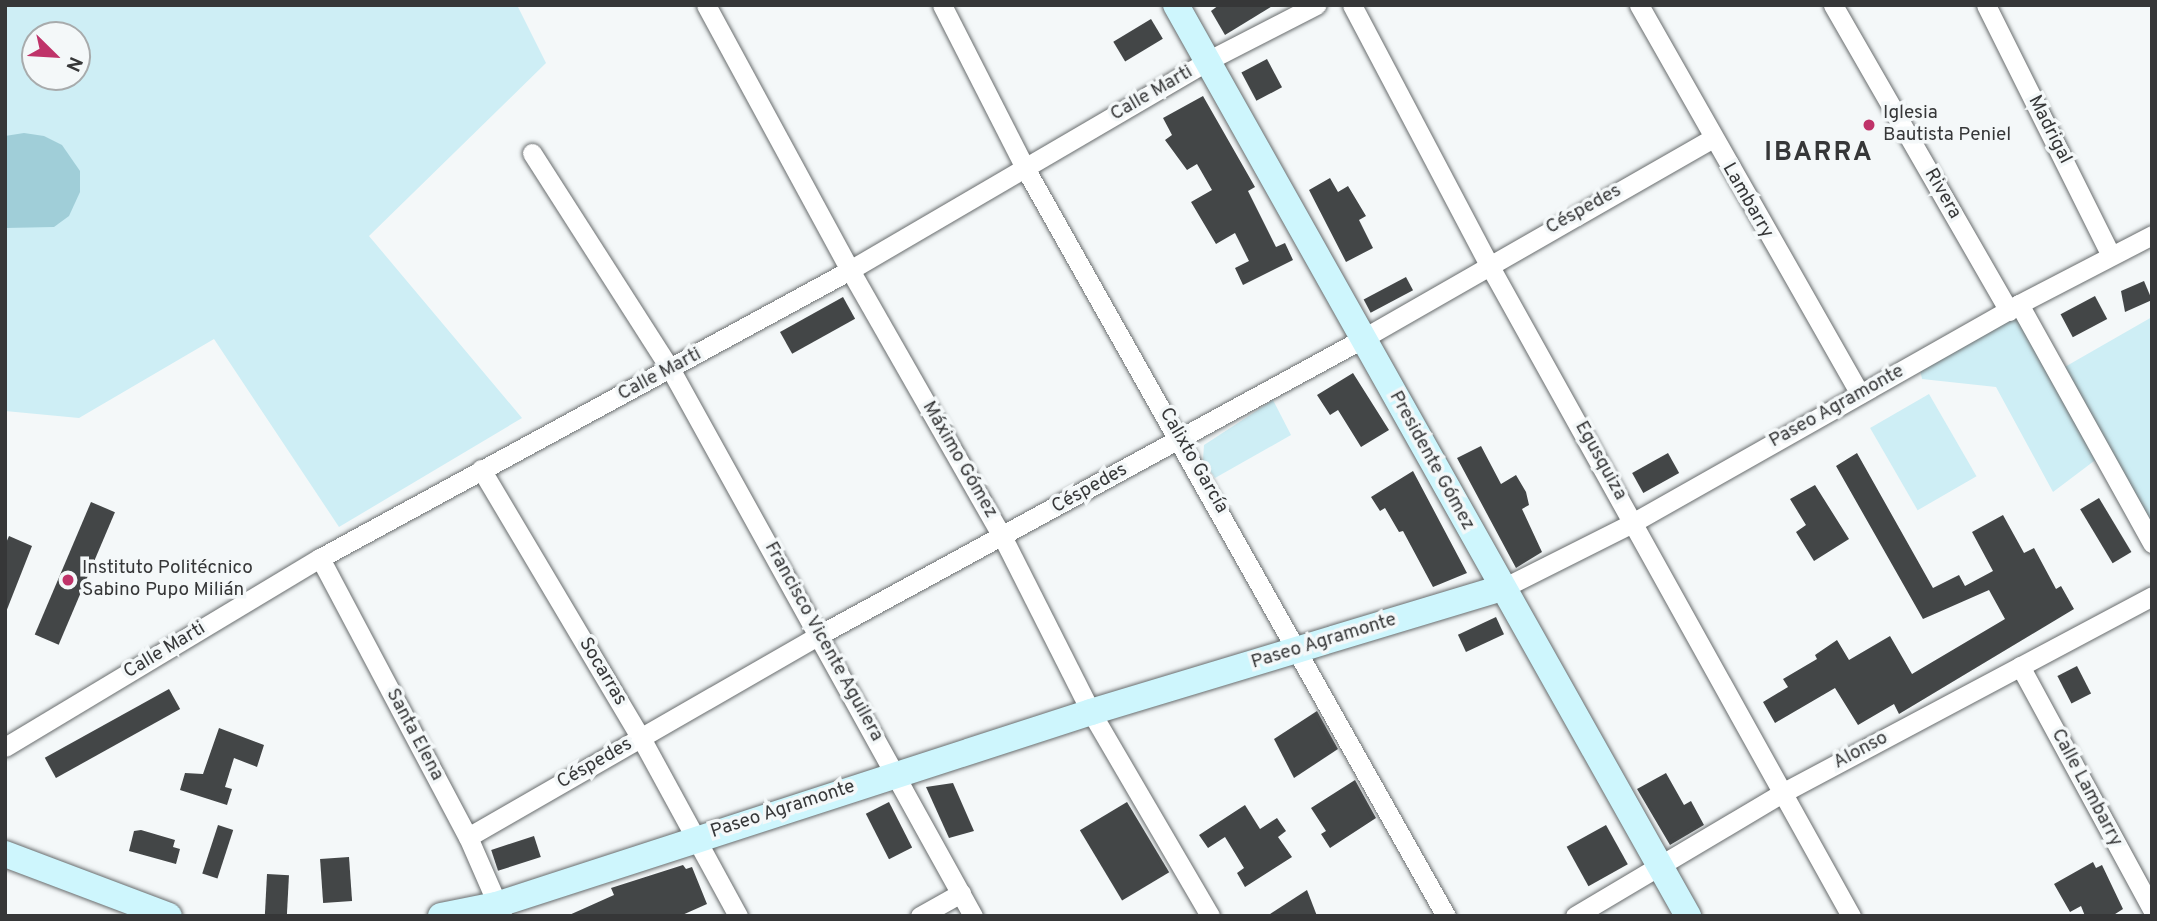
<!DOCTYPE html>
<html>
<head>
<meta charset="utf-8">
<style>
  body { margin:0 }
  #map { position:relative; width:2157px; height:921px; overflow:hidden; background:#f4f8f9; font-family:Overpass,sans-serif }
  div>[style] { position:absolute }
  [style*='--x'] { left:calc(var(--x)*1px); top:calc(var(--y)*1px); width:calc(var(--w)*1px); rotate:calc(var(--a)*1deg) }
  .green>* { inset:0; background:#ceeef5; transform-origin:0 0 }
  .water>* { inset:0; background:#a0ced8 }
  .building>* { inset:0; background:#434647; transform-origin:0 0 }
  .roads { filter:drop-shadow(0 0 2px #696d6e) drop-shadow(0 0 2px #696d6e) }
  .street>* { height:19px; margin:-9.5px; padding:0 9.5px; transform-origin:9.5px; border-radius:9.5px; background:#fff }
  .secondary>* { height:26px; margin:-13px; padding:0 13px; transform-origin:13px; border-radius:13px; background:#cef6fd }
  .dots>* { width:19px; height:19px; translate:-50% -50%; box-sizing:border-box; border:4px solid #f4f8f9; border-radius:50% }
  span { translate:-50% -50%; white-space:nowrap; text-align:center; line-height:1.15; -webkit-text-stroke:7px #f4f8f9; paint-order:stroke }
  .street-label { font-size:19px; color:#363738 }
  .poi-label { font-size:19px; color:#363738 }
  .left { translate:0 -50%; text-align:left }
  .district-label { font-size:26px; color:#363738; font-weight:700; letter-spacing:2px }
  .frame { position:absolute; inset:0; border:7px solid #363738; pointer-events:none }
  .north { position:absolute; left:21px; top:21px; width:70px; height:70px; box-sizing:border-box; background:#f4f8f9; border:2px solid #a8abac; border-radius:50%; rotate:114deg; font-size:19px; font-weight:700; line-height:28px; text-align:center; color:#363738 }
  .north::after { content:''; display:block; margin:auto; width:24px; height:32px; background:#bf3369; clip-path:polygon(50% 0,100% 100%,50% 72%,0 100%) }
</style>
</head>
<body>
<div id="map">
  <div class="green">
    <i style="clip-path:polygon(evenodd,5px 5px,517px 5px,546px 63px,369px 236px,522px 418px,339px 527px,214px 339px,79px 418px,5px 411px,5px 5px,35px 35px,77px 35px,77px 77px,35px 77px,35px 35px)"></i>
    <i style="clip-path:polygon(2019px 304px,2056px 372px,2152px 317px,2152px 543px,2102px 455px,2053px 492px,1996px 387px,1922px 379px,1918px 361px)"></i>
    <i style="left:1929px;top:394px;width:95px;height:68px;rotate:60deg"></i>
    <i style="clip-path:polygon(1273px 400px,1291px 435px,1215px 478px,1203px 460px,1204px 445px)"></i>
  </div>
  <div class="water">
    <i style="clip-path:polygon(24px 133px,44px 136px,62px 145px,80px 171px,80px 192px,69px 216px,54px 227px,5px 228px,5px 136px)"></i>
  </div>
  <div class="building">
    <i style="clip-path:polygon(1219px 5px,1274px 5px,1225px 35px,1211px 11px)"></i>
    <i style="left:1151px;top:19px;width:23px;height:44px;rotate:59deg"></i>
    <i style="left:1267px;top:59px;width:32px;height:29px;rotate:62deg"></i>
    <i style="clip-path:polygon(1203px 96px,1255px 187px,1248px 191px,1276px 247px,1285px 243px,1293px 260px,1243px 285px,1235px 268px,1249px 261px,1235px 233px,1216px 244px,1191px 202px,1212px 190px,1197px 164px,1187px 170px,1165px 140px,1172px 135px,1163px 118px)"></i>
    <i style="clip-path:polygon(1330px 178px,1338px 192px,1348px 186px,1366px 216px,1359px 220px,1373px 248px,1346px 262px,1309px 190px)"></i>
    <i style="left:1406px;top:277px;width:15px;height:48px;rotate:62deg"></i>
    <i style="clip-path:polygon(2144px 281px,2152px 300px,2125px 312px,2121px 291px)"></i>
    <i style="left:2095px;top:296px;width:26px;height:39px;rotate:62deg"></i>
    <i style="left:843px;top:297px;width:25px;height:72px;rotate:61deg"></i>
    <i style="clip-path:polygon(1353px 373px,1389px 430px,1361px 447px,1338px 410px,1330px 415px,1317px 395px)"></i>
    <i style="clip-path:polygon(1481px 446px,1501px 484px,1516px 475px,1526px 492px,1529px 505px,1522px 509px,1542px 552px,1516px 568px,1457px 458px)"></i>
    <i style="left:1668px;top:453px;width:23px;height:41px;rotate:61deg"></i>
    <i style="clip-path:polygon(1857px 453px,1933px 588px,1959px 575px,1965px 586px,1993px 571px,1972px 532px,2003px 515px,2024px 553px,2034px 548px,2056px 589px,2061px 586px,2074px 609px,1899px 714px,1894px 704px,1858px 725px,1835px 688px,1775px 723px,1763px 702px,1788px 687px,1783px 679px,1817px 659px,1815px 655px,1837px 640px,1849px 660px,1890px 636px,1912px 674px,2005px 619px,1989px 590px,1923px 619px,1836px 466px)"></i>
    <i style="clip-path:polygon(1413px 471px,1467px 573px,1433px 587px,1403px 531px,1399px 532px,1385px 508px,1380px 511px,1371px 497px)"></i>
    <i style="clip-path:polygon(1815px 485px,1849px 539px,1814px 561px,1796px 532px,1806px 525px,1790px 499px)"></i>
    <i style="left:2099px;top:498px;width:63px;height:22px;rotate:59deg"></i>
    <i style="left:91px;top:502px;width:26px;height:144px;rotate:23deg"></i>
    <i style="clip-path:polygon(9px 536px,32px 546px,6px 612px,5px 545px)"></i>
    <i style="left:1496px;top:617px;width:19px;height:42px;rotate:65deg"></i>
    <i style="left:2077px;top:666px;width:31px;height:22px;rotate:63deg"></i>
    <i style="left:169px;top:689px;width:23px;height:142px;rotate:61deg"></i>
    <i style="clip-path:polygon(1317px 711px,1338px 749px,1294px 778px,1274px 739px)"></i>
    <i style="clip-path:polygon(219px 728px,264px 745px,257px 767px,234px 758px,225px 787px,232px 789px,227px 805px,180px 790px,185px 773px,203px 774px)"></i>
    <i style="clip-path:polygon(1666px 773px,1684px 805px,1691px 801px,1704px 825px,1670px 845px,1637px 789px)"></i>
    <i style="clip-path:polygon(1355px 780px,1376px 818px,1330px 848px,1321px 834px,1326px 831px,1311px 808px)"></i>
    <i style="clip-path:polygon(953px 783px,974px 831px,949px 838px,926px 787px)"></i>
    <i style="left:889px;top:802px;width:51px;height:26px;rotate:63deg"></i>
    <i style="left:1127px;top:802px;width:82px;height:55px;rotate:59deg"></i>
    <i style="clip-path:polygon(1245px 805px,1260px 829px,1277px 818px,1286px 831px,1278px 837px,1292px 857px,1245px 887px,1237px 873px,1244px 868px,1225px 837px,1208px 848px,1199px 835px)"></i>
    <i style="left:218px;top:825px;width:16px;height:51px;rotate:18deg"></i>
    <i style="left:1606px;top:825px;width:45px;height:45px;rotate:61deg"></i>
    <i style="clip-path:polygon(141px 830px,175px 840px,173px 847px,180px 849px,176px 864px,129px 851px,134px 831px)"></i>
    <i style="left:534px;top:836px;width:22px;height:45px;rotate:72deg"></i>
    <i style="left:349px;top:857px;width:44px;height:29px;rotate:86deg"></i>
    <i style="clip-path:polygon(2093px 862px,2096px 868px,2102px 865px,2123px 909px,2112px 916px,2085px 916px,2081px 906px,2070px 912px,2054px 884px)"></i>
    <i style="clip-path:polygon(683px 865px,686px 869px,692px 867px,707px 904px,680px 916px,567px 916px,614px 895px,611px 888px)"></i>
    <i style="left:267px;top:874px;width:22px;height:40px;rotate:3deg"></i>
    <i style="clip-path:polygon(1307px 890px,1317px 916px,1267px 916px)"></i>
  </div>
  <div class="roads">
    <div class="street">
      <i style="--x:706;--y:5;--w:302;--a:61.5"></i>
      <i style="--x:850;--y:270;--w:309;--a:60.3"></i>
      <i style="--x:1003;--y:538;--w:195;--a:63.2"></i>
      <i style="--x:1091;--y:712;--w:236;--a:59.7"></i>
      <i style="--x:942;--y:5;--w:183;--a:63"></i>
      <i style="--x:1025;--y:168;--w:858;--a:60.63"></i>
      <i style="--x:1352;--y:5;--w:292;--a:62.2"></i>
      <i style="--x:1488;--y:263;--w:747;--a:60.93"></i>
      <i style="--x:1639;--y:5;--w:447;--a:60.4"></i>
      <i style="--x:1833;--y:5;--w:353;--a:60.1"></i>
      <i style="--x:1986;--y:5;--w:280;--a:63.5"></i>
      <i style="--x:532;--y:153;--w:258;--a:57.4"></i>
      <i style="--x:671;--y:370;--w:624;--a:61.05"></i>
      <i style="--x:2019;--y:304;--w:274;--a:60.9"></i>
      <i style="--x:481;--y:469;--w:313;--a:59.3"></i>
      <i style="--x:641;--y:738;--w:203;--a:61.4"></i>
      <i style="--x:320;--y:558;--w:316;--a:62.1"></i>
      <i style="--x:468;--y:837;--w:85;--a:66.4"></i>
      <i style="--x:1503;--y:588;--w:147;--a:-26.7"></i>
      <i style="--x:1634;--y:522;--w:442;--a:-29.5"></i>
      <i style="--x:2019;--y:304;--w:150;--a:-27.4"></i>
      <i style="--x:2020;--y:666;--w:277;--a:61.5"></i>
      <i style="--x:5;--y:747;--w:367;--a:-31"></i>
      <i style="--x:320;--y:558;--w:603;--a:-28.52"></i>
      <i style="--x:850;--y:270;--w:414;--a:-30.3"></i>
      <i style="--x:1207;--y:61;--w:123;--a:-27.2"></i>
      <i style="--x:468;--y:837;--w:407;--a:-29.9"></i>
      <i style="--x:821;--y:634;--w:616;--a:-28.6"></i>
      <i style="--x:1362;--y:339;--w:402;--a:-29.8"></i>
      <i style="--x:920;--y:916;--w:47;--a:-29.3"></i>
      <i style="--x:1575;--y:916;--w:243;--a:-30.7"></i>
      <i style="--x:1784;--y:792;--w:417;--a:-28"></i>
    </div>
    <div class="secondary">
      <i style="--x:1176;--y:5;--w:1045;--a:60.66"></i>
      <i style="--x:5;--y:854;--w:175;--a:20.7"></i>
      <i style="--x:441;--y:916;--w:56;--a:-11.3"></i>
      <i style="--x:496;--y:905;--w:626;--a:-17.97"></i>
      <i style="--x:1091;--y:712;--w:430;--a:-16.8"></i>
    </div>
  </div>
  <div class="dots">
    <i style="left:1869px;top:125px;background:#bf3369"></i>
    <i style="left:68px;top:580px;background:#bf3369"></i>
  </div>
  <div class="street-label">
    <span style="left:1152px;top:94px;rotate:-30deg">Calle Marti</span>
    <span style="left:2049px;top:130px;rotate:63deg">Madrigal</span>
    <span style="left:1942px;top:194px;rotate:60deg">Rivera</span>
    <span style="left:1747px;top:201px;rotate:60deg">Lambarry</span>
    <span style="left:1584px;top:210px;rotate:-29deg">Céspedes</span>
    <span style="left:660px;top:375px;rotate:-28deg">Calle Marti</span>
    <span style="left:1837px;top:407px;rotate:-29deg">Paseo Agramonte</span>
    <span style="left:959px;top:460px;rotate:60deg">Máximo Gómez</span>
    <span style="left:1193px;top:461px;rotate:60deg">Calixto García</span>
    <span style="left:1431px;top:461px;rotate:61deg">Presidente Gómez</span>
    <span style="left:1600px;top:461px;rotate:61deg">Egusquiza</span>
    <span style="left:1090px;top:489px;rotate:-29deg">Céspedes</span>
    <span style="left:823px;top:642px;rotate:61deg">Francisco Vicente Aguilera</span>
    <span style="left:1324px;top:642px;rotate:-17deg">Paseo Agramonte</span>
    <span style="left:165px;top:651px;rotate:-31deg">Calle Marti</span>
    <span style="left:602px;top:672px;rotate:59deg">Socarras</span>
    <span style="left:414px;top:735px;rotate:62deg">Santa Elena</span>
    <span style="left:1861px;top:751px;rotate:-28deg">Alonso</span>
    <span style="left:595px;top:764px;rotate:-30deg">Céspedes</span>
    <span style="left:2086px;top:788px;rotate:62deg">Calle Lambarry</span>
    <span style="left:783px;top:810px;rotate:-18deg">Paseo Agramonte</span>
  </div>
  <div class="poi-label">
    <span class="left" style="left:1883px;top:125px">Iglesia<br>Bautista Peniel</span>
    <span class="left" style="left:82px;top:580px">Instituto Politécnico<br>Sabino Pupo Milián</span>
  </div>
  <div class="district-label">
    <span style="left:1819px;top:154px">IBARRA</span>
  </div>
  <div class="frame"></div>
  <div class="north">N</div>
</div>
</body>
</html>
